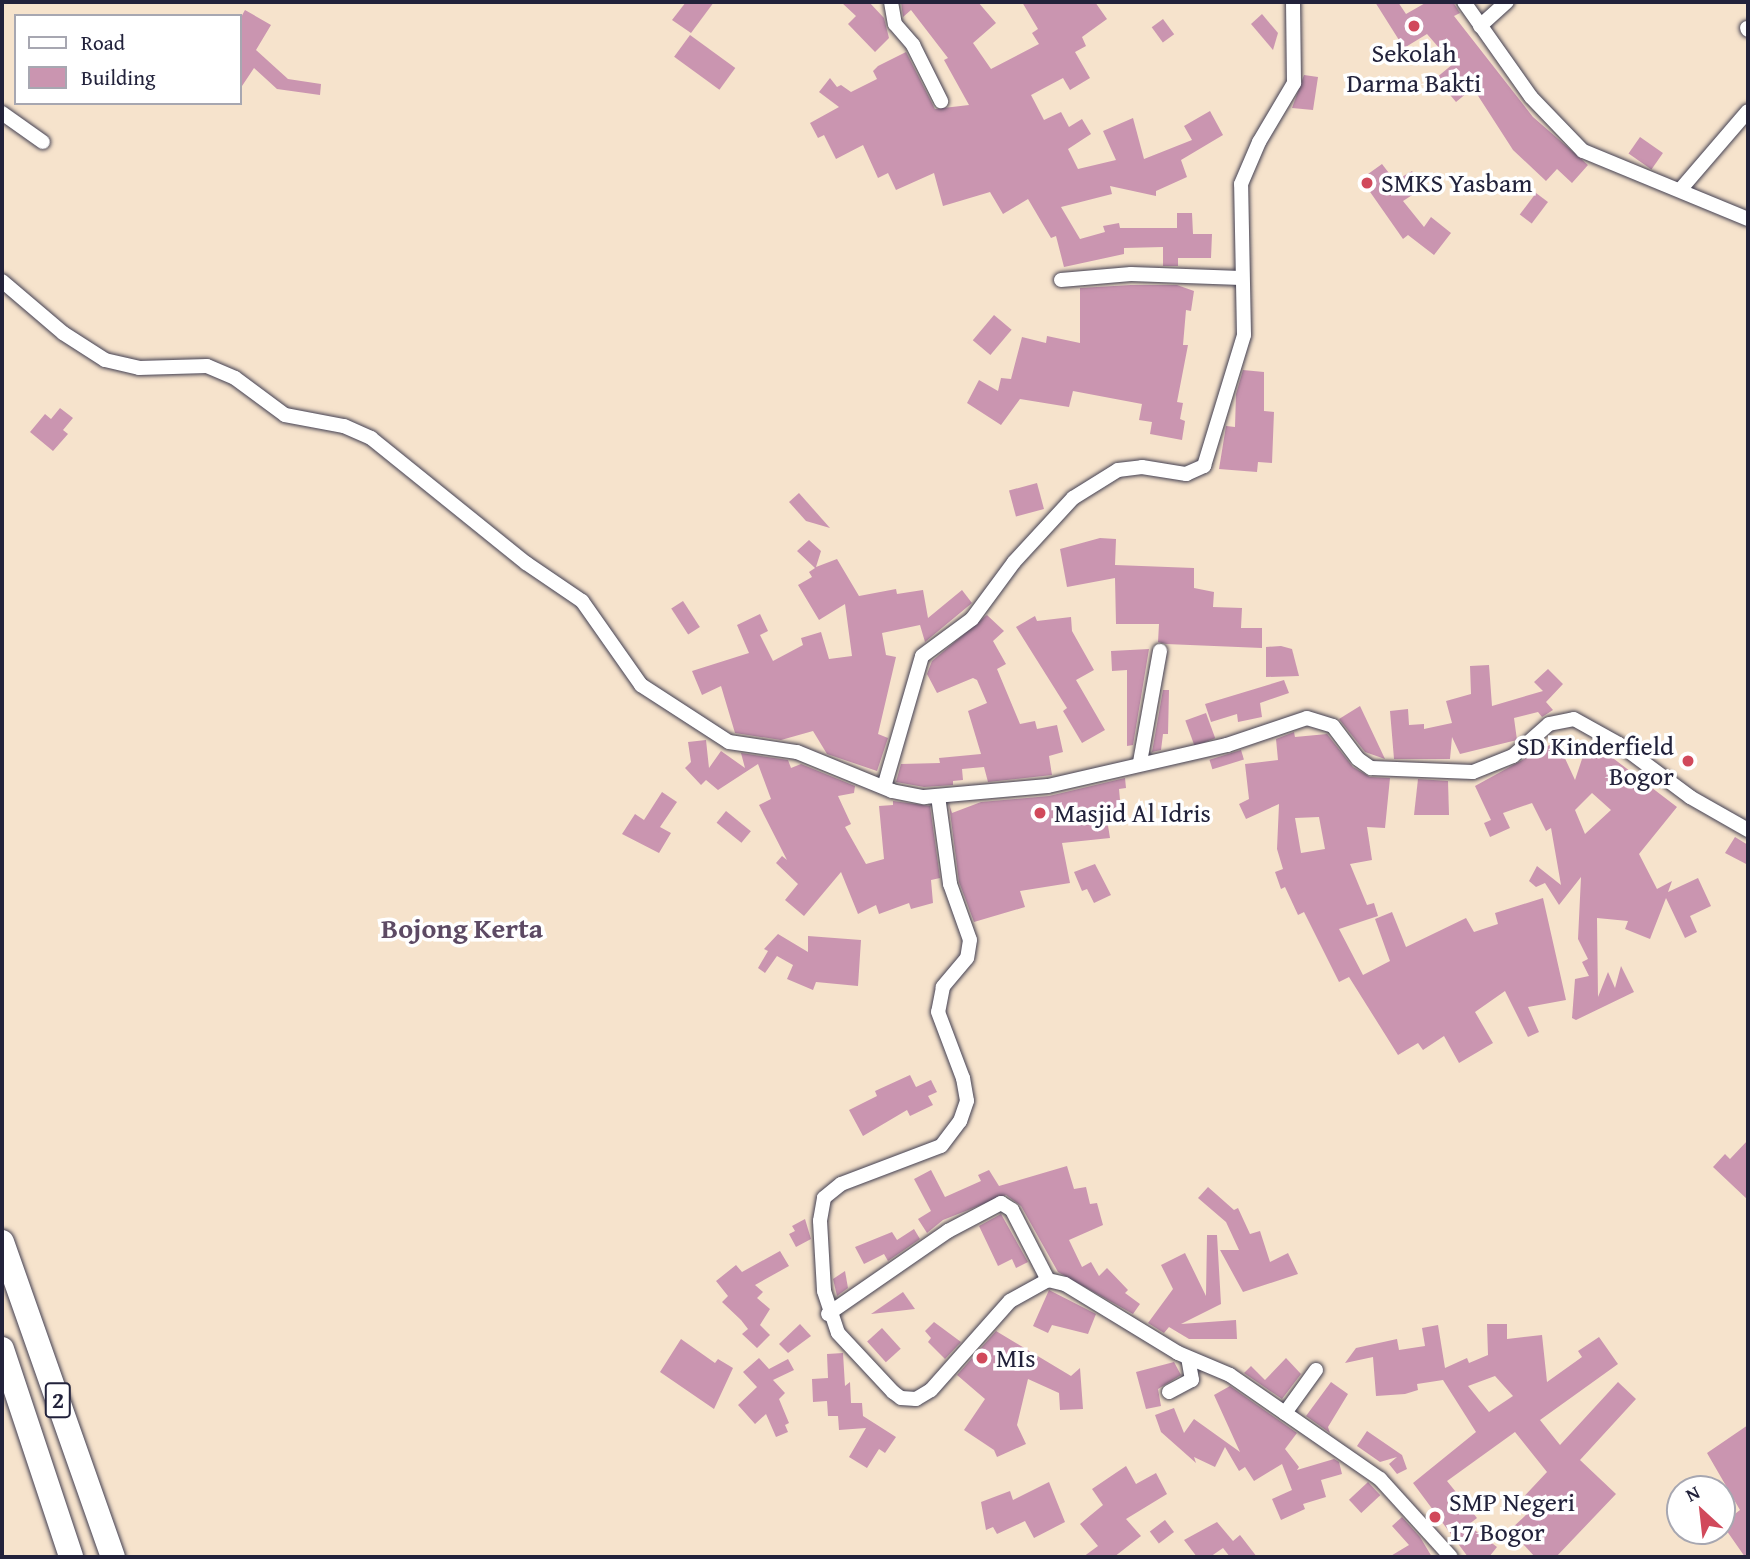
<!DOCTYPE html>
<html>
<head>
<meta charset="utf-8">
<style>
  body { margin:0 }
  #map { position:relative; width:1750px; height:1559px; overflow:hidden; background:#f6e3cc; font-family:"Gentium Book Plus",serif }
  div>[style] { position:absolute }
  [style*='--x'] { left:calc(var(--x)*1px); top:calc(var(--y)*1px); width:calc(var(--w)*1px); rotate:calc(var(--a)*1deg) }
  .building>* { inset:0; background:#ca95b0; transform-origin:0 0 }
  .roads { filter:drop-shadow(0 0 2px #423f51) drop-shadow(0 0 2px #423f51) }
  .minor>* { height:14px; margin:-7px; padding:0 7px; transform-origin:7px; border-radius:7px; background:#fff }
  .motorway>* { height:24px; margin:-12px; padding:0 12px; transform-origin:12px; border-radius:12px; background:#fff }
  .dots>* { width:19px; height:19px; translate:-50% -50%; box-sizing:border-box; border:4px solid #fff; border-radius:50% }
  span { translate:-50% -50%; white-space:nowrap; text-align:center; line-height:1.15; -webkit-text-stroke:7px #fff; paint-order:stroke }
  .shield-label span { padding:2px 5px; background:#fff; border:2px solid; border-radius:5px; -webkit-text-stroke-width:0 }
  .shield-label { font-size:24px; color:#22223b; font-weight:700 }
  .poi-label { font-size:26px; color:#22223b }
  .left { translate:0 -50%; text-align:left }
  .right { translate:-100% -50%; text-align:right }
  .neighbourhood-label { font-size:28px; color:#5d4a64; font-weight:700 }
  .frame { position:absolute; inset:0; border:4px solid #22223b; pointer-events:none }
  .legend { position:absolute; left:14px; top:14px; width:228px; height:91px; box-sizing:border-box; background:#fff; border:2px solid #a7a7b1; margin:0; padding:9px 12px; list-style:none; font-size:21px; color:#22223b }
  .legend li { display:flex; align-items:center; gap:14px; height:35px }
  .legend b { width:35px; border:2px solid #a7a7b1 }
  .north { position:absolute; left:1666px; top:1475px; width:70px; height:70px; box-sizing:border-box; background:#fff; border:2px solid #a7a7b1; border-radius:50%; rotate:333deg; font-size:19px; font-weight:700; line-height:28px; text-align:center; color:#22223b }
  .north::after { content:''; display:block; margin:auto; width:24px; height:32px; background:#d1495b; clip-path:polygon(50% 0,100% 100%,50% 72%,0 100%) }
</style>
</head>
<body>
<div id="map">
  <div class="building">
    <i style="clip-path:polygon(686px 2px,714px 2px,691px 33px,672px 20px)"></i>
    <i style="clip-path:polygon(841px 2px,869px 2px,884px 18px,889px 38px,875px 52px,848px 24px,856px 16px)"></i>
    <i style="clip-path:polygon(901px 2px,978px 2px,996px 23px,973px 43px,991px 69px,1039px 44px,1032px 33px,1038px 29px,1022px 2px,1095px 2px,1107px 19px,1082px 37px,1086px 46px,1075px 52px,1090px 78px,1070px 90px,1063px 78px,1031px 95px,1044px 120px,1061px 112px,1069px 127px,1082px 119px,1091px 134px,1068px 149px,1078px 169px,1116px 160px,1103px 131px,1133px 118px,1144px 159px,1192px 140px,1184px 126px,1210px 111px,1223px 135px,1181px 160px,1187px 177px,1156px 191px,1156px 196px,1110px 186px,1112px 194px,1061px 207px,1080px 239px,1105px 232px,1103px 226px,1119px 223px,1120px 228px,1177px 228px,1177px 213px,1192px 213px,1193px 234px,1212px 234px,1211px 258px,1178px 258px,1178px 266px,1163px 266px,1163px 247px,1124px 248px,1124px 254px,1064px 267px,1056px 236px,1051px 238px,1028px 199px,1003px 214px,990px 192px,943px 206px,934px 173px,896px 190px,888px 173px,878px 178px,863px 145px,836px 159px,824px 135px,818px 138px,810px 123px,839px 107px,819px 92px,830px 78px,837px 87px,841px 85px,851px 92px,877px 79px,873px 71px,878px 66px,906px 52px,935px 109px,969px 105px,944px 60px,948px 58px,911px 10px,903px 17px)"></i>
    <i style="clip-path:polygon(1375px 2px,1398px 2px,1406px 14px,1427px 2px,1453px 2px,1460px 13px,1454px 16px,1533px 117px,1588px 165px,1572px 183px,1557px 169px,1546px 181px,1513px 150px,1473px 88px,1456px 102px,1436px 78px,1453px 64px,1427px 34px,1404px 48px)"></i>
    <i style="clip-path:polygon(245px 10px,271px 25px,256px 50px,288px 79px,321px 84px,320px 95px,277px 89px,254px 68px,240px 89px,240px 19px)"></i>
    <i style="clip-path:polygon(1262px 14px,1278px 33px,1273px 50px,1251px 24px)"></i>
    <i style="left:1163px;top:19px;width:19px;height:14px;rotate:54deg"></i>
    <i style="left:690px;top:35px;width:56px;height:27px;rotate:36deg"></i>
    <i style="clip-path:polygon(1304px 75px,1318px 77px,1313px 110px,1292px 108px)"></i>
    <i style="left:1640px;top:137px;width:28px;height:20px;rotate:35deg"></i>
    <i style="clip-path:polygon(1382px 164px,1395px 181px,1412px 171px,1423px 188px,1403px 201px,1424px 227px,1431px 217px,1451px 233px,1434px 255px,1408px 235px,1403px 239px,1361px 179px)"></i>
    <i style="left:1536px;top:193px;width:15px;height:27px;rotate:37deg"></i>
    <i style="clip-path:polygon(1131px 285px,1177px 285px,1194px 291px,1191px 311px,1186px 310px,1183px 345px,1188px 345px,1177px 402px,1183px 403px,1180px 419px,1185px 421px,1182px 440px,1150px 434px,1152px 422px,1139px 420px,1142px 404px,1073px 391px,1069px 407px,1020px 399px,1001px 425px,967px 403px,979px 380px,998px 391px,1001px 378px,1011px 379px,1022px 337px,1046px 343px,1047px 336px,1080px 343px,1080px 288px)"></i>
    <i style="left:994px;top:315px;width:23px;height:33px;rotate:40deg"></i>
    <i style="clip-path:polygon(1243px 370px,1264px 372px,1264px 411px,1274px 412px,1272px 463px,1258px 462px,1257px 472px,1219px 469px,1226px 426px,1235px 427px,1236px 394px)"></i>
    <i style="clip-path:polygon(60px 408px,73px 418px,63px 430px,68px 434px,53px 451px,30px 432px,45px 414px,51px 419px)"></i>
    <i style="left:1037px;top:483px;width:27px;height:29px;rotate:75deg"></i>
    <i style="clip-path:polygon(799px 493px,830px 528px,806px 521px,789px 502px)"></i>
    <i style="clip-path:polygon(1100px 538px,1116px 539px,1115px 565px,1194px 568px,1194px 588px,1214px 592px,1213px 607px,1242px 608px,1241px 628px,1262px 628px,1262px 648px,1166px 644px,1158px 642px,1159px 624px,1116px 624px,1115px 578px,1067px 587px,1060px 549px)"></i>
    <i style="clip-path:polygon(809px 540px,821px 551px,816px 567px,837px 559px,859px 596px,896px 589px,897px 594px,923px 590px,928px 618px,962px 590px,972px 603px,925px 642px,920px 625px,882px 633px,886px 655px,896px 657px,878px 734px,888px 738px,877px 771px,827px 754px,813px 731px,781px 740px,735px 733px,721px 686px,702px 695px,692px 671px,749px 653px,737px 625px,760px 614px,768px 631px,760px 635px,773px 661px,803px 645px,801px 638px,821px 632px,829px 659px,852px 656px,845px 604px,819px 620px,798px 585px,812px 577px,809px 572px,815px 568px,797px 551px)"></i>
    <i style="left:683px;top:601px;width:31px;height:14px;rotate:57deg"></i>
    <i style="clip-path:polygon(987px 615px,1004px 631px,993px 641px,1006px 664px,997px 669px,1020px 724px,1035px 721px,1037px 729px,1057px 725px,1063px 752px,1049px 756px,1052px 775px,988px 782px,984px 767px,962px 769px,963px 780px,953px 781px,953px 785px,924px 787px,896px 782px,901px 764px,940px 763px,939px 758px,981px 754px,968px 711px,987px 703px,977px 680px,973px 678px,937px 693px,927px 674px,932px 661px)"></i>
    <i style="clip-path:polygon(1035px 616px,1037px 621px,1071px 617px,1072px 631px,1094px 670px,1076px 680px,1105px 730px,1082px 743px,1063px 711px,1067px 708px,1016px 627px)"></i>
    <i style="clip-path:polygon(1281px 646px,1292px 649px,1299px 676px,1266px 677px,1266px 647px)"></i>
    <i style="clip-path:polygon(1149px 649px,1133px 745px,1127px 746px,1127px 670px,1112px 671px,1111px 651px)"></i>
    <i style="clip-path:polygon(1489px 665px,1492px 706px,1543px 691px,1534px 682px,1548px 669px,1563px 684px,1546px 702px,1553px 710px,1542px 717px,1538px 712px,1514px 718px,1517px 740px,1460px 754px,1452px 737px,1450px 759px,1394px 759px,1390px 711px,1408px 709px,1409px 725px,1424px 724px,1424px 729px,1452px 723px,1446px 701px,1471px 694px,1470px 666px)"></i>
    <i style="clip-path:polygon(1284px 680px,1289px 693px,1260px 703px,1262px 717px,1238px 722px,1237px 714px,1211px 722px,1205px 704px)"></i>
    <i style="clip-path:polygon(1163px 690px,1169px 690px,1168px 734px,1163px 734px,1161px 750px,1152px 752px)"></i>
    <i style="clip-path:polygon(1360px 706px,1385px 759px,1365px 752px,1339px 719px)"></i>
    <i style="left:1206px;top:713px;width:27px;height:22px;rotate:70deg"></i>
    <i style="clip-path:polygon(evenodd,1294px 732px,1295px 737px,1327px 734px,1353px 767px,1370px 777px,1390px 778px,1385px 828px,1367px 827px,1372px 860px,1350px 864px,1367px 905px,1374px 903px,1378px 916px,1339px 929px,1363px 975px,1390px 961px,1375px 919px,1392px 912px,1406px 947px,1466px 918px,1474px 932px,1498px 924px,1495px 913px,1543px 898px,1566px 1000px,1528px 1007px,1539px 1032px,1528px 1037px,1505px 991px,1475px 1012px,1493px 1043px,1459px 1063px,1444px 1036px,1423px 1050px,1418px 1043px,1398px 1055px,1349px 977px,1339px 982px,1304px 912px,1298px 915px,1285px 887px,1281px 889px,1275px 872px,1283px 869px,1277px 849px,1279px 804px,1246px 819px,1239px 804px,1249px 799px,1245px 764px,1278px 760px,1276px 739px,1294px 732px,1319px 817px,1325px 849px,1301px 853px,1295px 818px,1319px 817px)"></i>
    <i style="clip-path:polygon(706px 740px,709px 768px,721px 751px,745px 768px,741px 753px,788px 760px,791px 768px,801px 764px,855px 786px,854px 793px,838px 796px,851px 824px,845px 827px,866px 864px,884px 859px,879px 806px,893px 805px,893px 801px,930px 806px,940px 878px,931px 880px,933px 903px,911px 909px,909px 903px,879px 914px,876px 905px,858px 914px,841px 872px,804px 916px,785px 900px,798px 884px,776px 863px,782px 856px,787px 860px,759px 805px,771px 799px,758px 764px,718px 790px,706px 780px,701px 785px,685px 768px,691px 762px,688px 742px)"></i>
    <i style="clip-path:polygon(evenodd,1557px 741px,1575px 780px,1587px 744px,1601px 749px,1677px 807px,1639px 854px,1657px 889px,1672px 881px,1668px 892px,1698px 878px,1711px 906px,1690px 916px,1697px 932px,1685px 938px,1666px 898px,1650px 939px,1625px 929px,1628px 921px,1597px 918px,1598px 997px,1608px 972px,1615px 988px,1621px 966px,1634px 992px,1576px 1020px,1572px 1018px,1575px 979px,1589px 976px,1582px 962px,1588px 959px,1578px 939px,1581px 877px,1559px 905px,1545px 883px,1536px 887px,1529px 881px,1537px 866px,1561px 885px,1551px 828px,1546px 831px,1532px 803px,1503px 813px,1510px 828px,1490px 837px,1484px 823px,1491px 820px,1475px 786px,1557px 741px,1592px 793px,1611px 810px,1585px 834px,1575px 810px,1592px 793px)"></i>
    <i style="left:1241px;top:750px;width:10px;height:33px;rotate:73deg"></i>
    <i style="clip-path:polygon(1125px 778px,1126px 788px,1119px 789px,1121px 811px,1106px 813px,1110px 838px,1062px 843px,1070px 883px,1020px 891px,1025px 907px,974px 922px,959px 882px,949px 804px,952px 813px,981px 802px,1049px 796px)"></i>
    <i style="clip-path:polygon(1418px 779px,1448px 781px,1449px 815px,1414px 815px)"></i>
    <i style="clip-path:polygon(662px 792px,677px 802px,660px 827px,671px 833px,659px 853px,622px 834px,635px 814px,644px 820px)"></i>
    <i style="left:726px;top:811px;width:32px;height:15px;rotate:39deg"></i>
    <i style="clip-path:polygon(1735px 837px,1748px 845px,1748px 865px,1725px 853px)"></i>
    <i style="clip-path:polygon(1095px 864px,1111px 895px,1094px 903px,1087px 889px,1082px 891px,1074px 872px)"></i>
    <i style="clip-path:polygon(778px 934px,808px 952px,808px 936px,861px 940px,858px 986px,816px 982px,813px 990px,787px 979px,793px 965px,777px 956px,765px 973px,758px 968px,768px 951px,764px 949px)"></i>
    <i style="clip-path:polygon(910px 1075px,916px 1087px,931px 1080px,937px 1092px,928px 1096px,933px 1105px,910px 1116px,907px 1110px,863px 1136px,849px 1110px,877px 1096px,875px 1091px)"></i>
    <i style="clip-path:polygon(1748px 1140px,1748px 1200px,1713px 1167px,1725px 1154px,1730px 1159px)"></i>
    <i style="clip-path:polygon(1067px 1166px,1074px 1189px,1086px 1187px,1090px 1204px,1097px 1203px,1103px 1225px,1069px 1240px,1082px 1267px,1091px 1262px,1099px 1276px,1107px 1268px,1128px 1290px,1125px 1293px,1140px 1304px,1133px 1314px,1058px 1272px,1021px 1206px,1006px 1195px,943px 1220px,927px 1233px,918px 1219px,931px 1211px,914px 1179px,931px 1170px,945px 1197px,981px 1181px,978px 1175px,989px 1170px,999px 1186px)"></i>
    <i style="clip-path:polygon(1208px 1187px,1234px 1210px,1238px 1208px,1250px 1234px,1260px 1231px,1270px 1262px,1288px 1253px,1298px 1274px,1243px 1292px,1220px 1250px,1239px 1250px,1226px 1222px,1198px 1198px)"></i>
    <i style="clip-path:polygon(1001px 1214px,1028px 1262px,1016px 1268px,1012px 1259px,998px 1266px,979px 1226px)"></i>
    <i style="clip-path:polygon(805px 1219px,811px 1239px,796px 1247px,789px 1234px,795px 1231px,792px 1226px)"></i>
    <i style="clip-path:polygon(914px 1229px,920px 1239px,888px 1261px,884px 1254px,864px 1264px,855px 1247px,892px 1232px,897px 1240px)"></i>
    <i style="clip-path:polygon(1207px 1235px,1217px 1235px,1221px 1304px,1181px 1324px,1236px 1320px,1237px 1339px,1189px 1339px,1169px 1327px,1164px 1333px,1148px 1323px,1173px 1289px,1161px 1265px,1185px 1253px,1206px 1296px)"></i>
    <i style="clip-path:polygon(780px 1251px,789px 1266px,755px 1285px,763px 1292px,757px 1298px,770px 1309px,760px 1325px,770px 1335px,757px 1348px,742px 1334px,748px 1329px,741px 1320px,722px 1302px,728px 1296px,716px 1281px,736px 1265px,742px 1272px)"></i>
    <i style="clip-path:polygon(845px 1271px,848px 1288px,837px 1296px,833px 1279px)"></i>
    <i style="clip-path:polygon(1049px 1290px,1096px 1314px,1088px 1334px,1052px 1325px,1048px 1333px,1033px 1326px)"></i>
    <i style="clip-path:polygon(903px 1292px,915px 1309px,871px 1314px)"></i>
    <i style="clip-path:polygon(934px 1322px,961px 1342px,945px 1359px,928px 1342px,931px 1338px,925px 1331px)"></i>
    <i style="clip-path:polygon(800px 1324px,811px 1336px,788px 1353px,779px 1344px)"></i>
    <i style="clip-path:polygon(evenodd,1487px 1324px,1507px 1324px,1507px 1339px,1542px 1335px,1547px 1382px,1582px 1357px,1578px 1351px,1599px 1337px,1618px 1364px,1540px 1420px,1560px 1445px,1618px 1382px,1636px 1399px,1580px 1460px,1616px 1494px,1556px 1557px,1535px 1557px,1510px 1530px,1528px 1513px,1518px 1503px,1547px 1472px,1515px 1432px,1447px 1481px,1477px 1518px,1468px 1525px,1497px 1547px,1489px 1557px,1468px 1557px,1413px 1483px,1476px 1432px,1443px 1380px,1417px 1384px,1418px 1390px,1405px 1394px,1376px 1396px,1373px 1357px,1345px 1363px,1356px 1348px,1397px 1339px,1399px 1350px,1425px 1346px,1422px 1328px,1438px 1325px,1445px 1368px,1467px 1358px,1469px 1363px,1488px 1355px,1487px 1324px,1495px 1376px,1513px 1396px,1489px 1412px,1468px 1386px,1495px 1376px)"></i>
    <i style="left:882px;top:1328px;width:28px;height:20px;rotate:48deg"></i>
    <i style="clip-path:polygon(996px 1331px,1071px 1376px,1080px 1368px,1083px 1409px,1060px 1410px,1059px 1393px,1028px 1379px,1017px 1425px,1026px 1444px,997px 1457px,994px 1450px,964px 1430px,985px 1399px,957px 1375px)"></i>
    <i style="clip-path:polygon(681px 1339px,715px 1363px,718px 1359px,733px 1368px,714px 1409px,660px 1372px)"></i>
    <i style="clip-path:polygon(843px 1353px,845px 1386px,850px 1382px,851px 1403px,862px 1403px,863px 1416px,896px 1437px,885px 1453px,879px 1449px,867px 1468px,849px 1457px,866px 1428px,839px 1430px,838px 1416px,828px 1416px,827px 1401px,813px 1402px,812px 1379px,828px 1378px,827px 1354px)"></i>
    <i style="clip-path:polygon(759px 1358px,769px 1369px,788px 1359px,794px 1370px,773px 1380px,785px 1393px,779px 1399px,789px 1423px,785px 1425px,788px 1432px,776px 1437px,766px 1414px,755px 1424px,738px 1405px,757px 1387px,743px 1372px)"></i>
    <i style="clip-path:polygon(1286px 1358px,1301px 1374px,1282px 1399px,1244px 1373px,1251px 1366px,1265px 1380px)"></i>
    <i style="clip-path:polygon(1174px 1362px,1181px 1375px,1158px 1389px,1161px 1406px,1146px 1409px,1136px 1372px)"></i>
    <i style="clip-path:polygon(1331px 1382px,1348px 1394px,1328px 1427px,1330px 1433px,1306px 1416px)"></i>
    <i style="clip-path:polygon(1230px 1386px,1297px 1433px,1285px 1449px,1299px 1467px,1297px 1470px,1334px 1459px,1339px 1462px,1342px 1474px,1321px 1480px,1326px 1497px,1303px 1504px,1305px 1509px,1281px 1520px,1272px 1499px,1292px 1490px,1282px 1464px,1254px 1481px,1245px 1467px,1239px 1471px,1225px 1447px,1215px 1467px,1194px 1457px,1196px 1463px,1161px 1432px,1155px 1415px,1174px 1408px,1184px 1433px,1194px 1419px,1240px 1452px,1214px 1395px)"></i>
    <i style="clip-path:polygon(1748px 1425px,1748px 1557px,1745px 1557px,1722px 1524px,1740px 1510px,1707px 1453px)"></i>
    <i style="clip-path:polygon(1367px 1431px,1402px 1455px,1407px 1469px,1397px 1474px,1389px 1464px,1397px 1457px,1380px 1462px,1357px 1446px)"></i>
    <i style="clip-path:polygon(1126px 1466px,1136px 1484px,1156px 1473px,1167px 1494px,1126px 1519px,1141px 1536px,1114px 1557px,1083px 1557px,1098px 1546px,1080px 1524px,1103px 1505px,1092px 1489px)"></i>
    <i style="clip-path:polygon(1049px 1482px,1065px 1522px,1034px 1538px,1025px 1521px,997px 1534px,993px 1527px,986px 1530px,981px 1502px,1010px 1491px,1013px 1500px)"></i>
    <i style="left:1368px;top:1482px;width:18px;height:26px;rotate:47deg"></i>
    <i style="clip-path:polygon(1402px 1517px,1420px 1537px,1432px 1557px,1389px 1557px,1409px 1545px,1392px 1526px)"></i>
    <i style="left:1165px;top:1520px;width:15px;height:19px;rotate:53deg"></i>
    <i style="clip-path:polygon(1217px 1522px,1233px 1541px,1240px 1535px,1257px 1557px,1230px 1557px,1223px 1548px,1210px 1557px,1197px 1557px,1184px 1540px)"></i>
  </div>
  <div class="roads">
    <div class="minor">
      <i style="--x:891;--y:2;--w:22;--a:80"></i>
      <i style="--x:895;--y:24;--w:28;--a:49"></i>
      <i style="--x:913;--y:45;--w:63;--a:63.4"></i>
      <i style="--x:1464;--y:2;--w:116;--a:54.8"></i>
      <i style="--x:1531;--y:97;--w:75;--a:46.1"></i>
      <i style="--x:1583;--y:151;--w:178;--a:22.4"></i>
      <i style="--x:1480;--y:26;--w:36;--a:-42"></i>
      <i style="--x:1747;--y:28;--w:2;--a:63"></i>
      <i style="--x:2;--y:113;--w:50;--a:35.3"></i>
      <i style="--x:1680;--y:190;--w:104;--a:-49.3"></i>
      <i style="--x:1061;--y:280;--w:70;--a:-4.9"></i>
      <i style="--x:1131;--y:274;--w:110;--a:2.1"></i>
      <i style="--x:2;--y:281;--w:80;--a:40.4"></i>
      <i style="--x:63;--y:333;--w:50;--a:32.7"></i>
      <i style="--x:105;--y:360;--w:35;--a:13"></i>
      <i style="--x:139;--y:368;--w:68;--a:-1.7"></i>
      <i style="--x:207;--y:366;--w:30;--a:23"></i>
      <i style="--x:235;--y:378;--w:62;--a:36.5"></i>
      <i style="--x:285;--y:415;--w:60;--a:10.6"></i>
      <i style="--x:344;--y:426;--w:30;--a:24"></i>
      <i style="--x:371;--y:438;--w:199;--a:38.9"></i>
      <i style="--x:526;--y:563;--w:68;--a:34.2"></i>
      <i style="--x:582;--y:601;--w:103;--a:54.9"></i>
      <i style="--x:641;--y:685;--w:105;--a:32.9"></i>
      <i style="--x:729;--y:742;--w:69;--a:8.4"></i>
      <i style="--x:797;--y:752;--w:103;--a:22.3"></i>
      <i style="--x:892;--y:791;--w:33;--a:11"></i>
      <i style="--x:924;--y:797;--w:124;--a:-5.1"></i>
      <i style="--x:1048;--y:786;--w:184;--a:-12.9"></i>
      <i style="--x:1227;--y:745;--w:84;--a:-18.6"></i>
      <i style="--x:1307;--y:718;--w:27;--a:17"></i>
      <i style="--x:1333;--y:726;--w:41;--a:52.9"></i>
      <i style="--x:1358;--y:759;--w:16;--a:35"></i>
      <i style="--x:1371;--y:768;--w:102;--a:2.2"></i>
      <i style="--x:1473;--y:772;--w:43;--a:-21.8"></i>
      <i style="--x:1513;--y:756;--w:48;--a:-41.6"></i>
      <i style="--x:1549;--y:724;--w:25;--a:-11"></i>
      <i style="--x:1574;--y:719;--w:51;--a:29.1"></i>
      <i style="--x:1619;--y:744;--w:89;--a:36.7"></i>
      <i style="--x:1690;--y:797;--w:67;--a:29.6"></i>
      <i style="--x:1140;--y:762;--w:113;--a:-79.8"></i>
      <i style="--x:884;--y:787;--w:136;--a:-73.8"></i>
      <i style="--x:922;--y:656;--w:62;--a:-36.5"></i>
      <i style="--x:972;--y:619;--w:71;--a:-53.6"></i>
      <i style="--x:1014;--y:562;--w:87;--a:-47.3"></i>
      <i style="--x:1073;--y:498;--w:53;--a:-31.9"></i>
      <i style="--x:1118;--y:470;--w:24;--a:-7"></i>
      <i style="--x:1142;--y:467;--w:45;--a:9"></i>
      <i style="--x:1186;--y:474;--w:20;--a:-24"></i>
      <i style="--x:1204;--y:466;--w:137;--a:-73"></i>
      <i style="--x:1244;--y:335;--w:151;--a:-91.1"></i>
      <i style="--x:1241;--y:184;--w:46;--a:-66.8"></i>
      <i style="--x:1259;--y:142;--w:69;--a:-59.3"></i>
      <i style="--x:1294;--y:83;--w:81;--a:-90.7"></i>
      <i style="--x:938;--y:796;--w:89;--a:82.2"></i>
      <i style="--x:950;--y:884;--w:59;--a:70.3"></i>
      <i style="--x:970;--y:940;--w:18;--a:99"></i>
      <i style="--x:967;--y:958;--w:38;--a:130"></i>
      <i style="--x:943;--y:987;--w:25;--a:101"></i>
      <i style="--x:938;--y:1012;--w:71;--a:69.3"></i>
      <i style="--x:963;--y:1078;--w:23;--a:80"></i>
      <i style="--x:967;--y:1101;--w:21;--a:109"></i>
      <i style="--x:960;--y:1121;--w:31;--a:127"></i>
      <i style="--x:941;--y:1146;--w:107;--a:159.2"></i>
      <i style="--x:841;--y:1184;--w:22;--a:141"></i>
      <i style="--x:824;--y:1198;--w:23;--a:100"></i>
      <i style="--x:820;--y:1221;--w:70;--a:86.7"></i>
      <i style="--x:824;--y:1291;--w:44;--a:71.6"></i>
      <i style="--x:838;--y:1333;--w:81;--a:47"></i>
      <i style="--x:893;--y:1392;--w:10;--a:37"></i>
      <i style="--x:901;--y:1398;--w:15;--a:4"></i>
      <i style="--x:916;--y:1399;--w:17;--a:-31"></i>
      <i style="--x:931;--y:1390;--w:119;--a:-48.4"></i>
      <i style="--x:1010;--y:1301;--w:43;--a:-28.9"></i>
      <i style="--x:1048;--y:1280;--w:17;--a:13"></i>
      <i style="--x:1065;--y:1284;--w:132;--a:31.4"></i>
      <i style="--x:1178;--y:1353;--w:56;--a:22.9"></i>
      <i style="--x:1230;--y:1375;--w:183;--a:34.7"></i>
      <i style="--x:1380;--y:1479;--w:105;--a:47.7"></i>
      <i style="--x:828;--y:1314;--w:146;--a:-34.7"></i>
      <i style="--x:948;--y:1231;--w:60;--a:-27.8"></i>
      <i style="--x:1001;--y:1203;--w:13;--a:32"></i>
      <i style="--x:1012;--y:1210;--w:79;--a:62.8"></i>
      <i style="--x:1169;--y:1392;--w:26;--a:-28"></i>
      <i style="--x:1192;--y:1380;--w:22;--a:-100"></i>
      <i style="--x:1285;--y:1413;--w:53;--a:-54.2"></i>
    </div>
    <div class="motorway">
      <i style="--x:2;--y:1242;--w:334;--a:70.6"></i>
      <i style="--x:2;--y:1349;--w:219;--a:71.6"></i>
    </div>
  </div>
  <div class="dots">
    <i style="left:1414px;top:26px;background:#d1495b"></i>
    <i style="left:1367px;top:183px;background:#d1495b"></i>
    <i style="left:1688px;top:761px;background:#d1495b"></i>
    <i style="left:1040px;top:813px;background:#d1495b"></i>
    <i style="left:982px;top:1358px;background:#d1495b"></i>
    <i style="left:1435px;top:1517px;background:#d1495b"></i>
  </div>
  <div class="shield-label">
    <span style="left:58px;top:1400px">2</span>
  </div>
  <div class="poi-label">
    <span style="left:1414px;top:68px">Sekolah<br>Darma Bakti</span>
    <span class="left" style="left:1381px;top:183px">SMKS Yasbam</span>
    <span class="right" style="left:1674px;top:761px">SD Kinderfield<br>Bogor</span>
    <span class="left" style="left:1054px;top:813px">Masjid Al Idris</span>
    <span class="left" style="left:996px;top:1358px">MIs</span>
    <span class="left" style="left:1449px;top:1517px">SMP Negeri<br>17 Bogor</span>
  </div>
  <div class="neighbourhood-label">
    <span style="left:462px;top:928px">Bojong Kerta</span>
  </div>
  <div class="frame"></div>
  <ul class="legend">
  <li><b style="height:9px;background:#fff"></b>Road</li>
  <li><b style="height:19px;background:#ca95b0"></b>Building</li>
  </ul>
  <div class="north">N</div>
</div>
</body>
</html>
